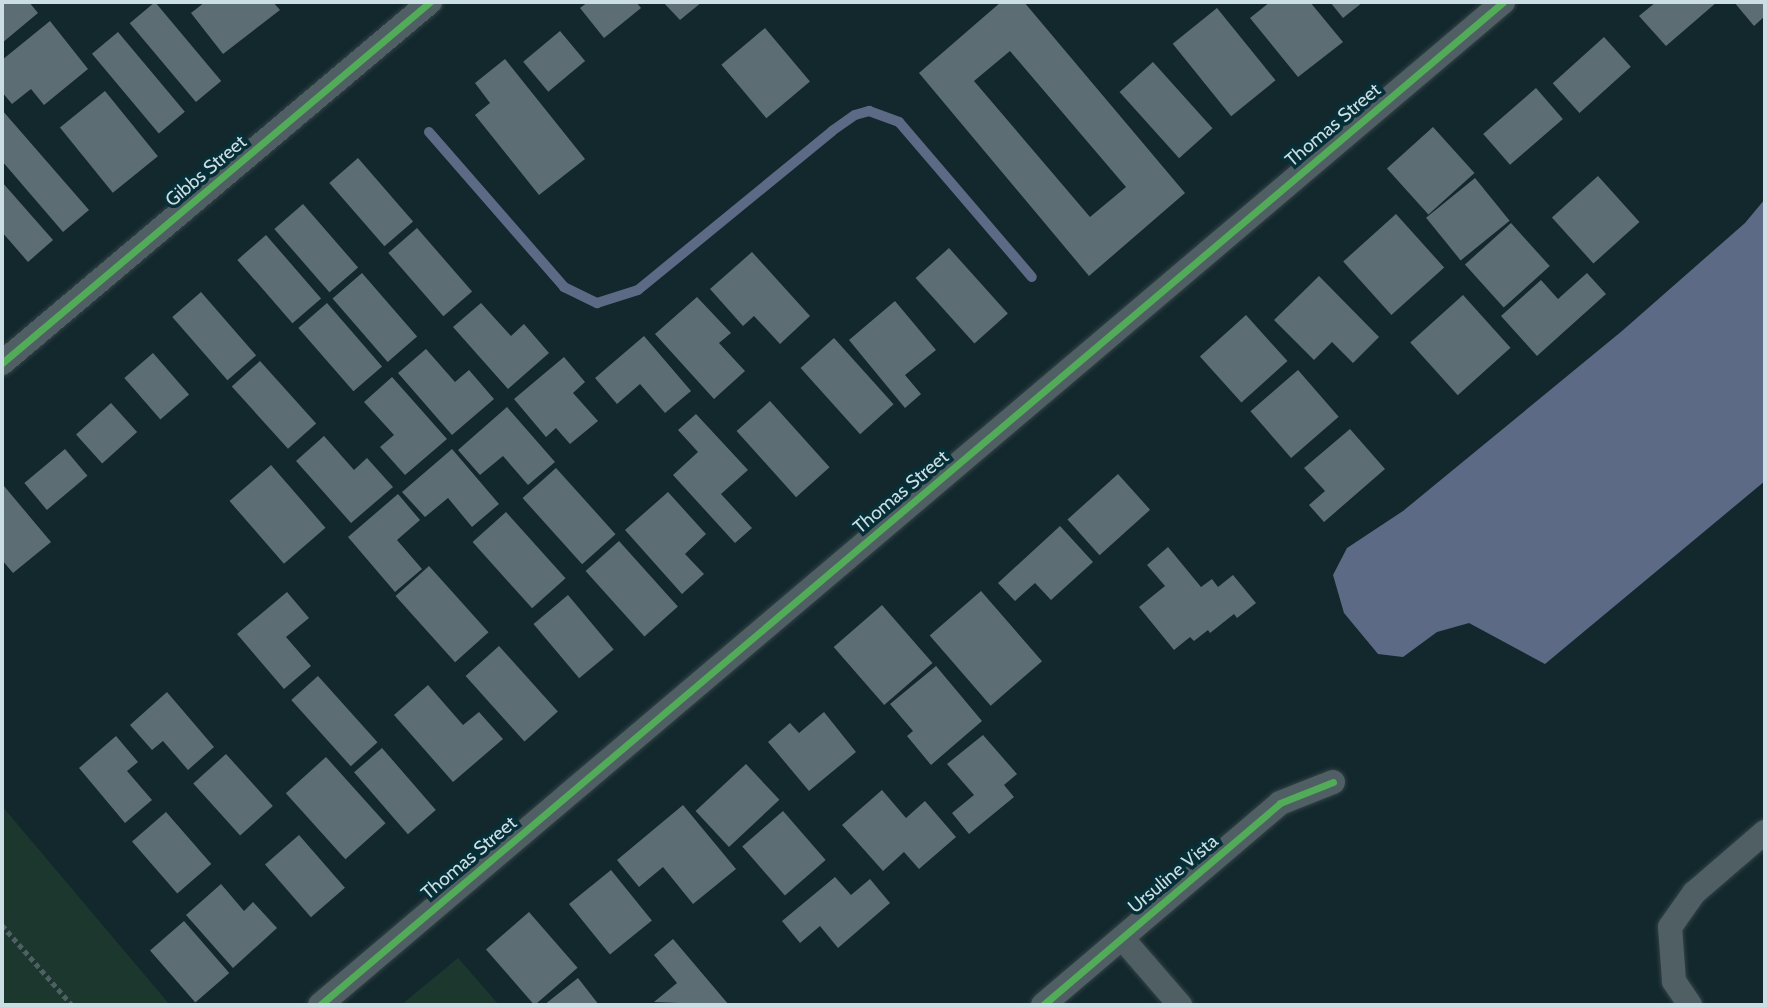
<!DOCTYPE html>
<html>
<head>
<meta charset="utf-8">
<style>
  body { margin:0 }
  #map { position:relative; width:1767px; height:1007px; overflow:hidden; background:#12282d; font-family:Cabin,sans-serif }
  div>[style] { position:absolute }
  [style*='--x'] { left:calc(var(--x)*1px); top:calc(var(--y)*1px); width:calc(var(--w)*1px); rotate:calc(var(--a)*1deg) }
  .green>* { inset:0; background:#1c382e }
  .water>* { inset:0; background:#5d6a86 }
  .stream>* { height:10px; margin:-5px; padding:0 5px; transform-origin:5px; border-radius:5px; background:#5d6a86 }
  .building>* { inset:0; background:#5d6d74; transform-origin:0 0 }
  .path>* { height:4.5px; margin-top:-2.25px; transform-origin:0; background:repeating-linear-gradient(90deg,#505f63 0 5px,transparent 0 8.5px) }
  .roads { filter:drop-shadow(0 0 2px #334246) drop-shadow(0 0 2px #334246) }
  .street>* { height:24px; margin:-12px; padding:0 12px; transform-origin:12px; border-radius:12px; background:#505f63 }
  .cycleway>* { height:7px; margin:-3.5px; padding:0 3.5px; transform-origin:3.5px; border-radius:3.5px; background:#51ab58 }
  span { translate:-50% -50%; white-space:nowrap; text-align:center; line-height:1.15; -webkit-text-stroke:7px #072f38; paint-order:stroke }
  .street-label { font-size:19px; color:#cadee3 }
  .frame { position:absolute; inset:0; border:4px solid #cadee3; pointer-events:none }
</style>
</head>
<body>
<div id="map">
  <div class="green">
    <i style="clip-path:polygon(2px 806px,170px 1005px,2px 1005px)"></i>
    <i style="clip-path:polygon(458px 958px,499px 1005px,401px 1005px)"></i>
  </div>
  <div class="water">
    <i style="clip-path:polygon(1765px 199px,1765px 481px,1545px 664px,1469px 623px,1437px 632px,1403px 657px,1378px 654px,1344px 613px,1333px 575px,1347px 548px,1403px 511px,1622px 331px,1745px 223px)"></i>
  </div>
  <div class="stream">
    <i style="--x:429;--y:132;--w:206;--a:48.9"></i>
    <i style="--x:564;--y:287;--w:37;--a:26"></i>
    <i style="--x:597;--y:303;--w:43;--a:-17.6"></i>
    <i style="--x:638;--y:290;--w:251;--a:-39.3"></i>
    <i style="--x:832;--y:131;--w:28;--a:-35"></i>
    <i style="--x:855;--y:115;--w:15;--a:-16"></i>
    <i style="--x:869;--y:111;--w:32;--a:20"></i>
    <i style="--x:899;--y:122;--w:204;--a:49.4"></i>
  </div>
  <div class="building">
    <i style="clip-path:polygon(2px 2px,29px 2px,38px 13px,2px 43px)"></i>
    <i style="left:155px;top:2px;width:103px;height:33px;rotate:50deg"></i>
    <i style="clip-path:polygon(205px 2px,273px 2px,280px 10px,223px 54px,191px 13px)"></i>
    <i style="clip-path:polygon(588px 2px,636px 2px,641px 8px,604px 38px,580px 8px)"></i>
    <i style="clip-path:polygon(663px 2px,702px 2px,680px 20px)"></i>
    <i style="clip-path:polygon(evenodd,1001px 2px,1024px 2px,1185px 193px,1089px 276px,919px 73px,1001px 2px,1010px 51px,1126px 187px,1090px 217px,974px 81px,1010px 51px)"></i>
    <i style="clip-path:polygon(1270px 2px,1310px 2px,1343px 42px,1298px 77px,1250px 18px)"></i>
    <i style="clip-path:polygon(1330px 2px,1363px 2px,1343px 18px)"></i>
    <i style="clip-path:polygon(1656px 2px,1717px 2px,1666px 46px,1639px 16px)"></i>
    <i style="clip-path:polygon(1734px 2px,1765px 2px,1765px 16px,1754px 26px)"></i>
    <i style="left:1217px;top:8px;width:93px;height:57px;rotate:51deg"></i>
    <i style="clip-path:polygon(50px 21px,88px 69px,44px 105px,31px 89px,12px 104px,2px 92px,2px 60px)"></i>
    <i style="left:765px;top:28px;width:70px;height:57px;rotate:50deg"></i>
    <i style="left:560px;top:31px;width:39px;height:48px;rotate:50deg"></i>
    <i style="left:118px;top:32px;width:104px;height:34px;rotate:50deg"></i>
    <i style="left:1604px;top:37px;width:40px;height:69px;rotate:48deg"></i>
    <i style="clip-path:polygon(505px 59px,585px 159px,539px 195px,475px 115px,490px 103px,475px 83px)"></i>
    <i style="left:1153px;top:62px;width:89px;height:45px;rotate:48deg"></i>
    <i style="left:1536px;top:88px;width:41px;height:70px;rotate:49deg"></i>
    <i style="left:105px;top:91px;width:84px;height:58px;rotate:51deg"></i>
    <i style="clip-path:polygon(2px 110px,89px 210px,63px 232px,2px 161px)"></i>
    <i style="left:1433px;top:127px;width:62px;height:62px;rotate:48deg"></i>
    <i style="left:358px;top:158px;width:84px;height:38px;rotate:49deg"></i>
    <i style="left:1598px;top:176px;width:62px;height:62px;rotate:48deg"></i>
    <i style="left:1475px;top:178px;width:55px;height:63px;rotate:51deg"></i>
    <i style="clip-path:polygon(2px 182px,53px 240px,28px 262px,2px 232px)"></i>
    <i style="left:303px;top:204px;width:84px;height:38px;rotate:49deg"></i>
    <i style="left:1396px;top:214px;width:72px;height:71px;rotate:48deg"></i>
    <i style="left:1511px;top:223px;width:58px;height:62px;rotate:48deg"></i>
    <i style="left:417px;top:228px;width:84px;height:38px;rotate:49deg"></i>
    <i style="left:266px;top:235px;width:84px;height:38px;rotate:49deg"></i>
    <i style="left:949px;top:248px;width:88px;height:45px;rotate:48deg"></i>
    <i style="clip-path:polygon(752px 252px,810px 316px,780px 344px,754px 316px,743px 326px,710px 289px)"></i>
    <i style="left:362px;top:273px;width:84px;height:39px;rotate:49deg"></i>
    <i style="clip-path:polygon(1587px 273px,1606px 294px,1537px 356px,1501px 316px,1541px 280px,1558px 299px)"></i>
    <i style="clip-path:polygon(1319px 276px,1379px 337px,1353px 363px,1332px 342px,1314px 360px,1274px 320px)"></i>
    <i style="left:201px;top:292px;width:84px;height:38px;rotate:49deg"></i>
    <i style="left:1463px;top:295px;width:71px;height:71px;rotate:48deg"></i>
    <i style="clip-path:polygon(697px 297px,731px 333px,719px 343px,745px 371px,714px 399px,655px 334px)"></i>
    <i style="clip-path:polygon(895px 301px,936px 350px,905px 375px,921px 394px,905px 408px,849px 340px)"></i>
    <i style="left:327px;top:303px;width:84px;height:38px;rotate:49deg"></i>
    <i style="clip-path:polygon(481px 303px,511px 336px,524px 324px,549px 353px,508px 389px,453px 327px)"></i>
    <i style="left:1246px;top:315px;width:62px;height:62px;rotate:48deg"></i>
    <i style="clip-path:polygon(644px 336px,691px 391px,665px 413px,640px 384px,617px 404px,595px 378px)"></i>
    <i style="left:834px;top:338px;width:89px;height:45px;rotate:48deg"></i>
    <i style="clip-path:polygon(426px 349px,455px 382px,469px 370px,494px 399px,452px 435px,398px 373px)"></i>
    <i style="left:153px;top:353px;width:55px;height:38px;rotate:49deg"></i>
    <i style="clip-path:polygon(564px 357px,585px 382px,573px 393px,598px 421px,570px 444px,556px 428px,546px 437px,514px 399px)"></i>
    <i style="left:260px;top:361px;width:84px;height:38px;rotate:48deg"></i>
    <i style="left:1298px;top:370px;width:62px;height:63px;rotate:49deg"></i>
    <i style="clip-path:polygon(392px 377px,447px 439px,405px 475px,380px 447px,394px 435px,364px 402px)"></i>
    <i style="left:770px;top:401px;width:89px;height:45px;rotate:48deg"></i>
    <i style="left:111px;top:403px;width:39px;height:47px;rotate:48deg"></i>
    <i style="clip-path:polygon(507px 407px,555px 462px,528px 485px,503px 456px,480px 475px,458px 450px)"></i>
    <i style="clip-path:polygon(696px 414px,748px 470px,721px 494px,752px 528px,735px 543px,673px 475px,698px 452px,678px 430px)"></i>
    <i style="clip-path:polygon(1350px 429px,1385px 469px,1324px 522px,1309px 505px,1325px 491px,1304px 468px)"></i>
    <i style="clip-path:polygon(324px 436px,354px 470px,367px 458px,393px 487px,351px 523px,296px 461px)"></i>
    <i style="left:65px;top:449px;width:35px;height:53px;rotate:50deg"></i>
    <i style="clip-path:polygon(452px 449px,499px 504px,472px 527px,448px 498px,425px 517px,402px 492px)"></i>
    <i style="left:271px;top:465px;width:83px;height:55px;rotate:49deg"></i>
    <i style="left:556px;top:468px;width:89px;height:45px;rotate:48deg"></i>
    <i style="left:1118px;top:474px;width:48px;height:68px;rotate:48deg"></i>
    <i style="clip-path:polygon(4px 486px,51px 542px,13px 573px,2px 560px)"></i>
    <i style="clip-path:polygon(668px 492px,706px 534px,685px 554px,704px 574px,682px 594px,625px 530px)"></i>
    <i style="clip-path:polygon(398px 494px,420px 520px,397px 540px,422px 569px,395px 592px,348px 537px)"></i>
    <i style="left:506px;top:512px;width:89px;height:45px;rotate:48deg"></i>
    <i style="clip-path:polygon(1060px 526px,1093px 562px,1051px 600px,1035px 583px,1015px 601px,998px 583px)"></i>
    <i style="left:619px;top:541px;width:88px;height:45px;rotate:48deg"></i>
    <i style="clip-path:polygon(1168px 547px,1201px 587px,1212px 579px,1218px 587px,1233px 575px,1256px 603px,1237px 618px,1234px 614px,1210px 633px,1208px 630px,1194px 641px,1190px 637px,1174px 650px,1139px 607px,1165px 586px,1147px 565px)"></i>
    <i style="left:429px;top:566px;width:89px;height:45px;rotate:48deg"></i>
    <i style="left:981px;top:591px;width:93px;height:68px;rotate:49deg"></i>
    <i style="clip-path:polygon(287px 592px,309px 618px,286px 637px,311px 666px,284px 689px,237px 634px)"></i>
    <i style="left:568px;top:595px;width:71px;height:45px;rotate:50deg"></i>
    <i style="left:882px;top:605px;width:77px;height:64px;rotate:49deg"></i>
    <i style="left:499px;top:646px;width:88px;height:45px;rotate:48deg"></i>
    <i style="clip-path:polygon(936px 666px,982px 721px,931px 765px,907px 736px,913px 731px,890px 704px)"></i>
    <i style="left:318px;top:676px;width:89px;height:36px;rotate:48deg"></i>
    <i style="clip-path:polygon(428px 685px,463px 725px,479px 712px,503px 739px,453px 782px,394px 715px)"></i>
    <i style="clip-path:polygon(167px 692px,214px 747px,188px 770px,163px 741px,152px 750px,130px 725px)"></i>
    <i style="clip-path:polygon(824px 712px,856px 752px,809px 791px,768px 742px,790px 723px,799px 733px)"></i>
    <i style="clip-path:polygon(983px 735px,1017px 774px,1004px 785px,1014px 797px,969px 834px,952px 813px,974px 795px,947px 764px)"></i>
    <i style="clip-path:polygon(116px 736px,138px 762px,127px 771px,152px 800px,125px 823px,79px 768px)"></i>
    <i style="left:382px;top:748px;width:82px;height:37px;rotate:49deg"></i>
    <i style="left:226px;top:754px;width:70px;height:44px;rotate:48deg"></i>
    <i style="left:326px;top:757px;width:89px;height:54px;rotate:48deg"></i>
    <i style="left:746px;top:764px;width:49px;height:69px;rotate:47deg"></i>
    <i style="clip-path:polygon(882px 790px,906px 818px,925px 801px,956px 837px,919px 869px,904px 852px,883px 871px,842px 825px)"></i>
    <i style="clip-path:polygon(683px 805px,736px 869px,693px 904px,663px 867px,639px 887px,617px 860px)"></i>
    <i style="left:783px;top:811px;width:65px;height:54px;rotate:49deg"></i>
    <i style="left:166px;top:812px;width:69px;height:45px;rotate:49deg"></i>
    <i style="left:299px;top:835px;width:70px;height:45px;rotate:49deg"></i>
    <i style="left:611px;top:870px;width:65px;height:54px;rotate:51deg"></i>
    <i style="clip-path:polygon(835px 877px,851px 895px,870px 879px,890px 903px,838px 948px,820px 926px,800px 943px,782px 921px)"></i>
    <i style="clip-path:polygon(221px 884px,244px 911px,253px 902px,277px 928px,233px 968px,186px 915px)"></i>
    <i style="left:529px;top:912px;width:74px;height:57px;rotate:49deg"></i>
    <i style="left:184px;top:921px;width:69px;height:45px;rotate:49deg"></i>
    <i style="clip-path:polygon(673px 939px,729px 1005px,654px 1002px,677px 983px,654px 955px)"></i>
    <i style="clip-path:polygon(578px 978px,599px 1005px,544px 1005px)"></i>
  </div>
  <div class="path">
    <i style="--x:2;--y:925;--w:106;--a:48.8"></i>
  </div>
  <div class="roads">
    <div class="street">
      <i style="--x:2;--y:363;--w:560;--a:-40.15"></i>
      <i style="--x:1122;--y:938;--w:89;--a:49.1"></i>
      <i style="--x:320;--y:1005;--w:1551;--a:-40.29"></i>
      <i style="--x:1043;--y:1005;--w:311;--a:-40.4"></i>
      <i style="--x:1280;--y:803;--w:57;--a:-21.6"></i>
      <i style="--x:1690;--y:1005;--w:29;--a:-124"></i>
      <i style="--x:1674;--y:981;--w:54;--a:-94.2"></i>
      <i style="--x:1670;--y:927;--w:42;--a:-54.8"></i>
      <i style="--x:1694;--y:893;--w:94;--a:-40.7"></i>
    </div>
  </div>
  <div class="cycleway">
    <i style="--x:2;--y:363;--w:560;--a:-40.15"></i>
    <i style="--x:320;--y:1005;--w:1551;--a:-40.29"></i>
    <i style="--x:1043;--y:1005;--w:311;--a:-40.4"></i>
    <i style="--x:1280;--y:803;--w:57;--a:-21.6"></i>
  </div>
  <div class="street-label">
    <span style="left:1333px;top:125px;rotate:-40deg">Thomas Street</span>
    <span style="left:206px;top:171px;rotate:-40deg">Gibbs Street</span>
    <span style="left:901px;top:492px;rotate:-40deg">Thomas Street</span>
    <span style="left:469px;top:858px;rotate:-40deg">Thomas Street</span>
    <span style="left:1173px;top:874px;rotate:-40deg">Ursuline Vista</span>
  </div>
  <div class="frame"></div>
</div>
</body>
</html>
